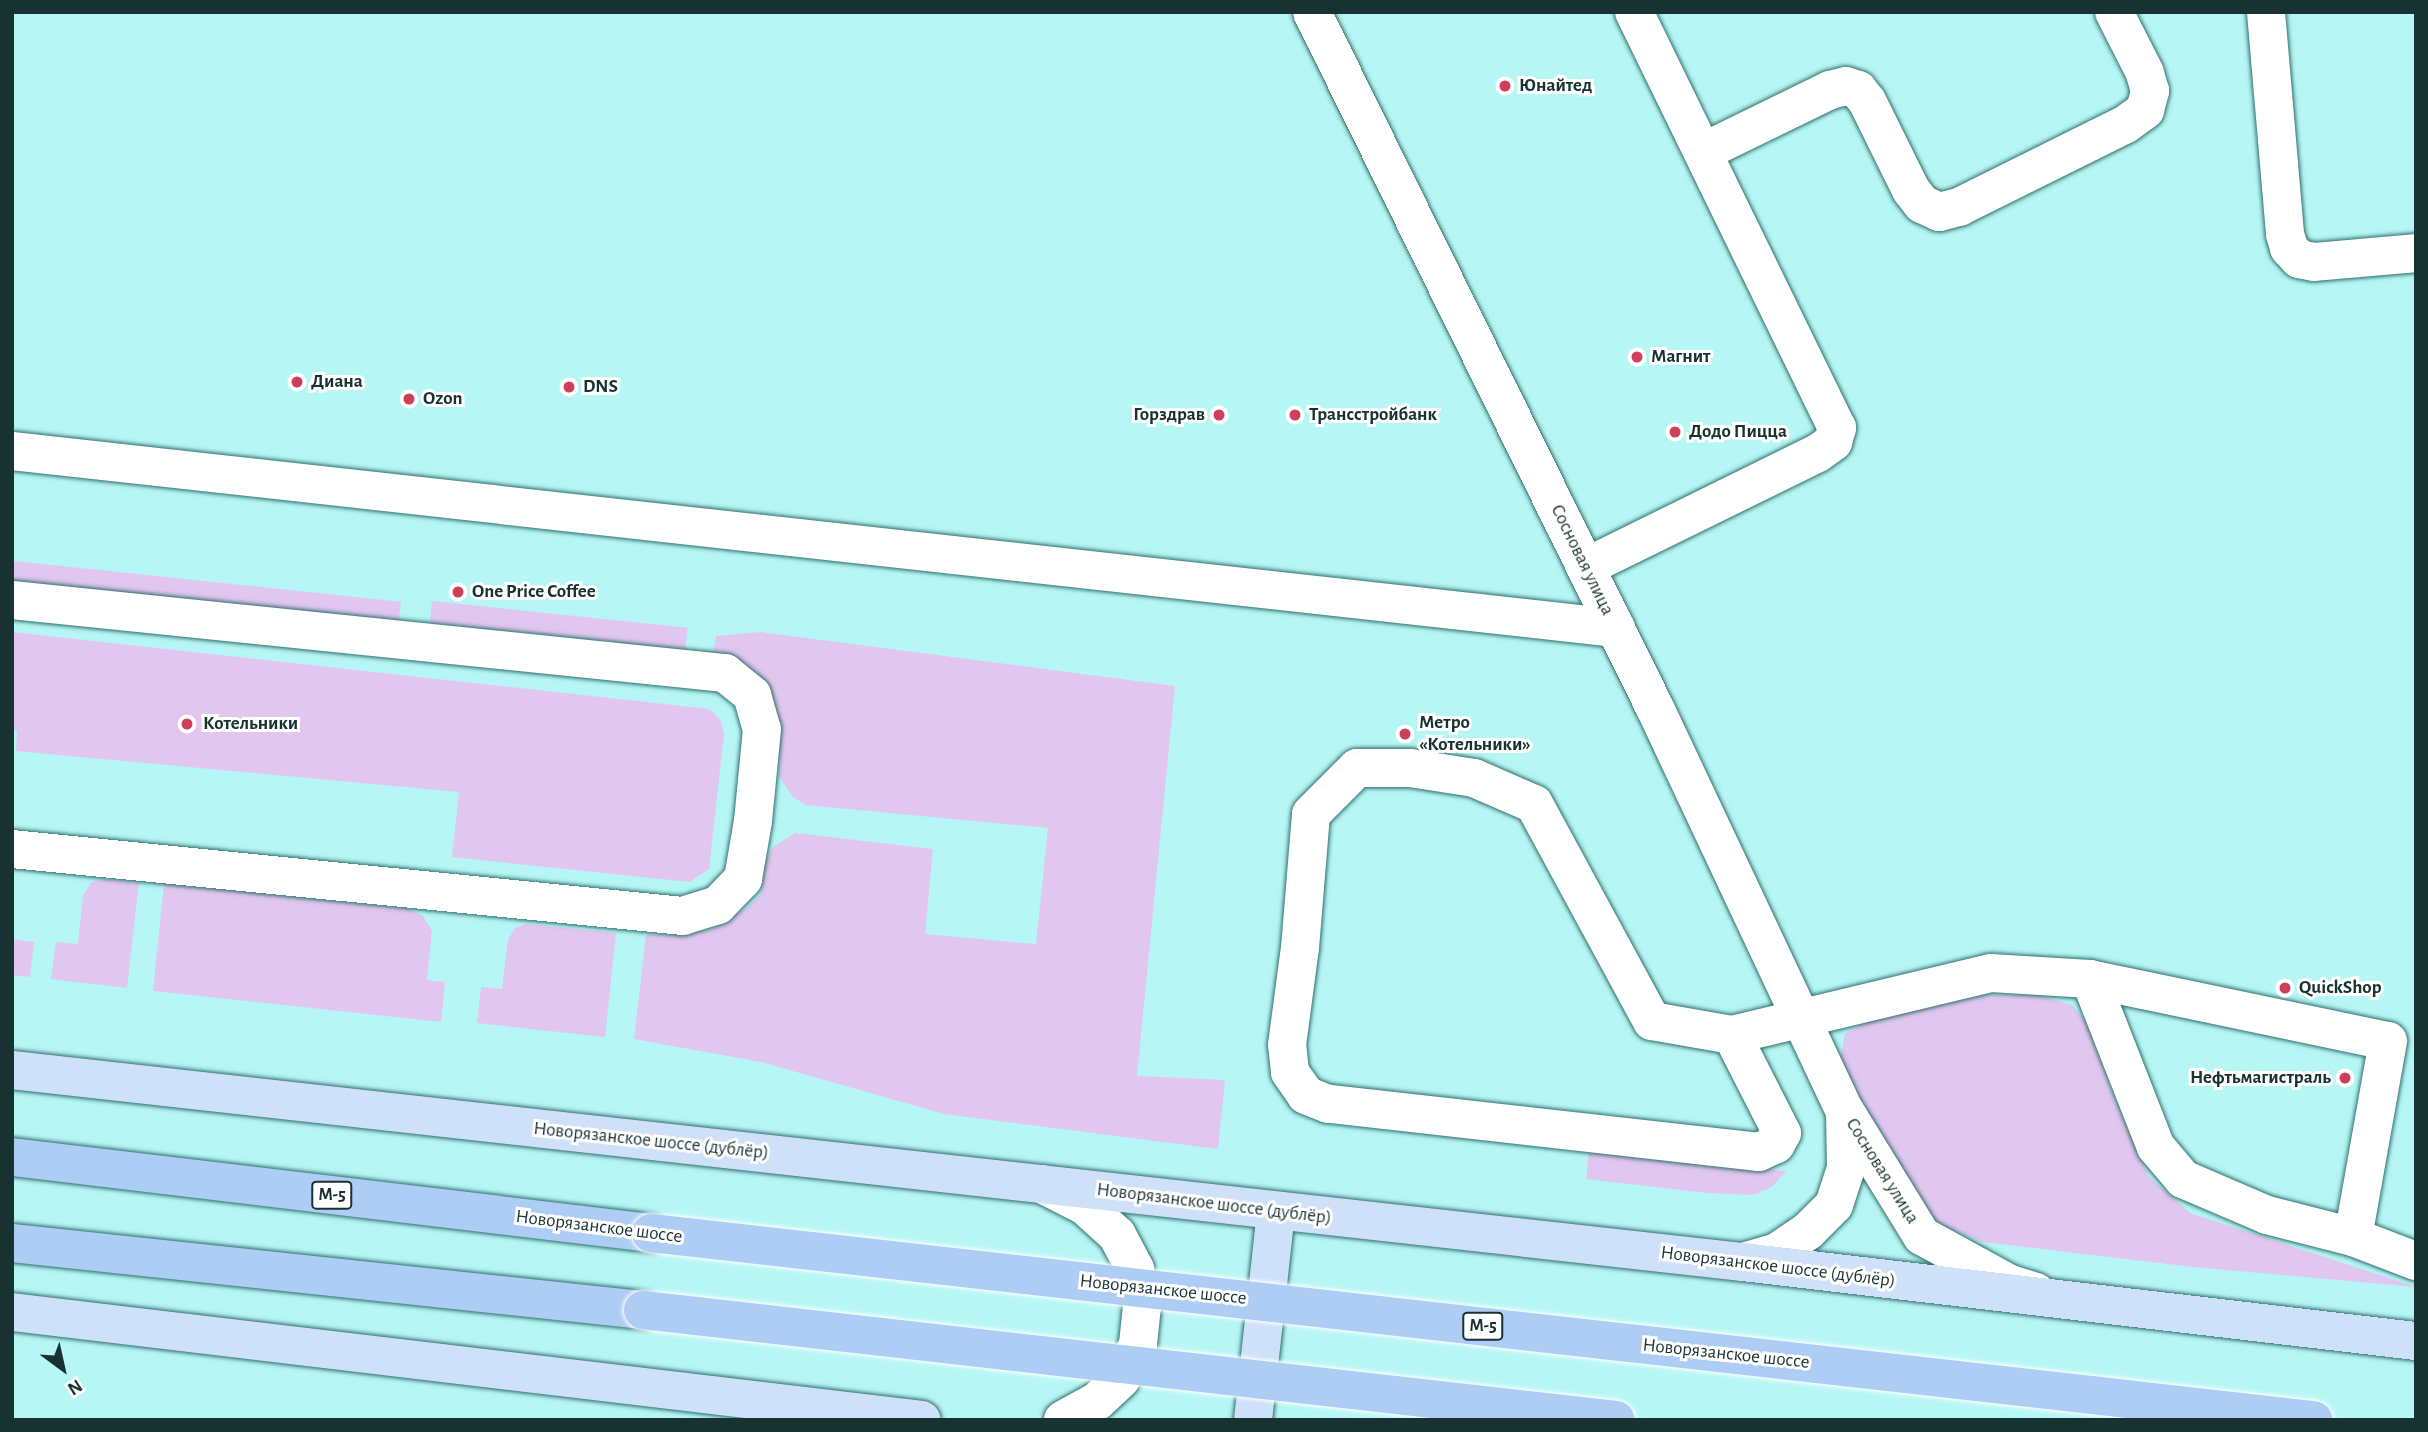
<!DOCTYPE html>
<html>
<head>
<meta charset="utf-8">
<style>
  body { margin:0 }
  #map { position:relative; width:2428px; height:1432px; overflow:hidden; background:#b6f7f5; font-family:"Alegreya Sans",sans-serif }
  div>[style] { position:absolute }
  [style*='--x'] { left:calc(var(--x)*1px); top:calc(var(--y)*1px); width:calc(var(--w)*1px); rotate:calc(var(--a)*1deg) }
  .green>* { inset:0; background:#e1c6f0; transform-origin:0 0 }
  .roads { filter:drop-shadow(0 0 2px #306f6e) drop-shadow(0 0 2px #306f6e) }
  .minor>* { height:38px; margin:-19px; padding:0 19px; transform-origin:19px; border-radius:19px; background:#fff }
  .major>* { height:38px; margin:-19px; padding:0 19px; transform-origin:19px; border-radius:19px; background:#cee1f8 }
  .highway>* { height:38px; margin:-19px; padding:0 19px; transform-origin:19px; border-radius:19px; background:#adcdf4 }
  .bridges { filter:drop-shadow(0 0 2px #fff) drop-shadow(0 0 2px #fff) }
  .highway-bridge>* { height:38px; margin:-19px; padding:0 19px; transform-origin:19px; border-radius:19px; background:#adcdf4 }
  .dots>* { width:19px; height:19px; translate:-50% -50%; box-sizing:border-box; border:4px solid #fff; border-radius:50% }
  span { translate:-50% -50%; white-space:nowrap; text-align:center; line-height:1.15; -webkit-text-stroke:6px #fff; paint-order:stroke }
  .shield-label span { padding:2px 5px; background:#fff; border:2px solid; border-radius:5px; -webkit-text-stroke-width:0 }
  .shield-label { font-size:18px; color:#183232; font-weight:700 }
  .poi-label { font-size:19px; color:#183232; font-weight:700 }
  .left { translate:0 -50%; text-align:left }
  .right { translate:-100% -50%; text-align:right }
  .street-label { font-size:19px; color:#183232 }
  .frame { position:absolute; inset:0; border:14px solid #183232; pointer-events:none }
  .north { position:absolute; left:28px; top:1334px; width:70px; height:70px; -webkit-text-stroke:5px #fff; paint-order:stroke; rotate:147deg; font-size:19px; font-weight:700; line-height:28px; text-align:center; color:#183232 }
  .north::after { content:''; display:block; margin:auto; width:24px; height:32px; background:#183232; clip-path:polygon(50% 0,100% 100%,50% 72%,0 100%) }
</style>
</head>
<body>
<div id="map">
  <div class="green">
    <i style="left:14px;top:561px;width:389px;height:22px;rotate:6deg"></i>
    <i style="left:432px;top:601px;width:257px;height:22px;rotate:6deg"></i>
    <i style="clip-path:polygon(12px 632px,710px 709px,721px 721px,724px 734px,709px 869px,690px 882px,452px 857px,459px 792px,16px 751px,17px 731px,12px 730px)"></i>
    <i style="clip-path:polygon(760px 632px,1175px 686px,1137px 1076px,1225px 1080px,1218px 1149px,944px 1114px,761px 1062px,634px 1039px,646px 935px,681px 935px,711px 930px,748px 907px,761px 894px,765px 862px,773px 847px,795px 833px,933px 849px,925px 934px,1036px 944px,1048px 828px,806px 805px,793px 797px,779px 776px,780px 736px,713px 654px,716px 636px)"></i>
    <i style="clip-path:polygon(102px 879px,139px 883px,127px 988px,51px 979px,56px 942px,78px 944px,83px 896px,91px 883px)"></i>
    <i style="clip-path:polygon(164px 883px,409px 909px,423px 916px,432px 931px,427px 980px,445px 982px,441px 1022px,153px 991px)"></i>
    <i style="clip-path:polygon(526px 924px,616px 933px,605px 1037px,477px 1023px,481px 987px,502px 989px,508px 940px,515px 928px)"></i>
    <i style="clip-path:polygon(12px 939px,34px 942px,30px 977px,12px 975px)"></i>
    <i style="clip-path:polygon(1961px 995px,2037px 995px,2072px 1005px,2092px 1029px,2110px 1088px,2149px 1177px,2190px 1213px,2416px 1287px,2193px 1267px,1983px 1242px,1930px 1221px,1902px 1182px,1840px 1059px,1845px 1034px,1866px 1022px)"></i>
    <i style="clip-path:polygon(1589px 1152px,1786px 1171px,1772px 1187px,1753px 1195px,1707px 1193px,1586px 1179px)"></i>
  </div>
  <div class="roads">
    <div class="minor">
      <i style="--x:1312;--y:12;--w:776;--a:63.77"></i>
      <i style="--x:1655;--y:708;--w:446;--a:64.8"></i>
      <i style="--x:1845;--y:1111;--w:147;--a:58.4"></i>
      <i style="--x:1922;--y:1236;--w:100;--a:28.6"></i>
      <i style="--x:2010;--y:1284;--w:27;--a:17"></i>
      <i style="--x:2266;--y:12;--w:223;--a:85.1"></i>
      <i style="--x:2285;--y:234;--w:15;--a:74"></i>
      <i style="--x:2289;--y:248;--w:15;--a:48"></i>
      <i style="--x:2299;--y:259;--w:15;--a:11"></i>
      <i style="--x:2314;--y:262;--w:102;--a:-5"></i>
      <i style="--x:1703;--y:152;--w:141;--a:-26"></i>
      <i style="--x:1830;--y:90;--w:16;--a:-14"></i>
      <i style="--x:1846;--y:86;--w:13;--a:18"></i>
      <i style="--x:1858;--y:90;--w:14;--a:51"></i>
      <i style="--x:1867;--y:101;--w:99;--a:63.7"></i>
      <i style="--x:1911;--y:190;--w:18;--a:52"></i>
      <i style="--x:1922;--y:204;--w:19;--a:25"></i>
      <i style="--x:1939;--y:212;--w:21;--a:-14"></i>
      <i style="--x:1959;--y:207;--w:186;--a:-26.4"></i>
      <i style="--x:2126;--y:124;--w:24;--a:-36"></i>
      <i style="--x:2145;--y:110;--w:20;--a:-75"></i>
      <i style="--x:2150;--y:91;--w:19;--a:-106"></i>
      <i style="--x:2145;--y:73;--w:68;--a:-116.9"></i>
      <i style="--x:12;--y:451;--w:1614;--a:6.3"></i>
      <i style="--x:1586;--y:567;--w:258;--a:-26.2"></i>
      <i style="--x:1818;--y:453;--w:19;--a:-36"></i>
      <i style="--x:1833;--y:442;--w:15;--a:-74"></i>
      <i style="--x:1837;--y:428;--w:463;--a:-116"></i>
      <i style="--x:12;--y:600;--w:717;--a:5.85"></i>
      <i style="--x:725;--y:673;--w:35;--a:39"></i>
      <i style="--x:752;--y:695;--w:35;--a:74"></i>
      <i style="--x:762;--y:729;--w:92;--a:95.6"></i>
      <i style="--x:753;--y:821;--w:59;--a:99.8"></i>
      <i style="--x:743;--y:879;--w:36;--a:134"></i>
      <i style="--x:718;--y:905;--w:37;--a:163"></i>
      <i style="--x:683;--y:916;--w:674;--a:-174.3"></i>
      <i style="--x:2090;--y:979;--w:180;--a:68.6"></i>
      <i style="--x:2156;--y:1147;--w:42;--a:49.8"></i>
      <i style="--x:2183;--y:1179;--w:91;--a:23.2"></i>
      <i style="--x:2267;--y:1215;--w:89;--a:14.3"></i>
      <i style="--x:2353;--y:1237;--w:67;--a:20.9"></i>
      <i style="--x:1732;--y:1035;--w:110;--a:63"></i>
      <i style="--x:1782;--y:1133;--w:13;--a:119"></i>
      <i style="--x:1776;--y:1144;--w:19;--a:155"></i>
      <i style="--x:1759;--y:1152;--w:434;--a:-173.6"></i>
      <i style="--x:1328;--y:1104;--w:24;--a:-158"></i>
      <i style="--x:1306;--y:1095;--w:28;--a:-125"></i>
      <i style="--x:1290;--y:1072;--w:27;--a:-96"></i>
      <i style="--x:1287;--y:1045;--w:98;--a:-82.4"></i>
      <i style="--x:1300;--y:948;--w:134;--a:-85.3"></i>
      <i style="--x:1311;--y:814;--w:65;--a:-45"></i>
      <i style="--x:1357;--y:768;--w:53;--a:0"></i>
      <i style="--x:1410;--y:768;--w:65;--a:8.9"></i>
      <i style="--x:1474;--y:778;--w:65;--a:23.4"></i>
      <i style="--x:1534;--y:804;--w:247;--a:61.5"></i>
      <i style="--x:1652;--y:1021;--w:81;--a:9.9"></i>
      <i style="--x:1732;--y:1035;--w:266;--a:-13.5"></i>
      <i style="--x:1991;--y:973;--w:99;--a:3.5"></i>
      <i style="--x:2090;--y:979;--w:304;--a:11.8"></i>
      <i style="--x:2388;--y:1041;--w:199;--a:100.1"></i>
      <i style="--x:1042;--y:1184;--w:48;--a:27.1"></i>
      <i style="--x:1085;--y:1206;--w:43;--a:42.2"></i>
      <i style="--x:1117;--y:1235;--w:38;--a:62"></i>
      <i style="--x:1135;--y:1269;--w:38;--a:79"></i>
      <i style="--x:1142;--y:1306;--w:39;--a:96"></i>
      <i style="--x:1138;--y:1345;--w:38;--a:117"></i>
      <i style="--x:1121;--y:1379;--w:33;--a:137"></i>
      <i style="--x:1097;--y:1401;--w:39;--a:151"></i>
      <i style="--x:1743;--y:1262;--w:35;--a:-16"></i>
      <i style="--x:1777;--y:1252;--w:37;--a:-34"></i>
      <i style="--x:1808;--y:1231;--w:37;--a:-45"></i>
      <i style="--x:1834;--y:1205;--w:38;--a:-72"></i>
      <i style="--x:1846;--y:1169;--w:56;--a:-91"></i>
    </div>
    <div class="major">
      <i style="--x:12;--y:1070;--w:1742;--a:6.33"></i>
      <i style="--x:1743;--y:1262;--w:678;--a:6.7"></i>
      <i style="--x:12;--y:1312;--w:916;--a:6.77"></i>
      <i style="--x:1253;--y:1420;--w:209;--a:-83.7"></i>
    </div>
    <div class="highway">
      <i style="--x:12;--y:1157;--w:644;--a:6.78"></i>
      <i style="--x:12;--y:1243;--w:635;--a:6.06"></i>
    </div>
  </div>
  <div class="bridges">
    <div class="highway-bridge">
      <i style="--x:651;--y:1233;--w:1673;--a:6.42"></i>
      <i style="--x:643;--y:1310;--w:979;--a:6.45"></i>
    </div>
  </div>
  <div class="dots">
    <i style="left:1505px;top:86px;background:#cf3f5b"></i>
    <i style="left:1637px;top:357px;background:#cf3f5b"></i>
    <i style="left:297px;top:382px;background:#cf3f5b"></i>
    <i style="left:569px;top:387px;background:#cf3f5b"></i>
    <i style="left:409px;top:399px;background:#cf3f5b"></i>
    <i style="left:1219px;top:415px;background:#cf3f5b"></i>
    <i style="left:1295px;top:415px;background:#cf3f5b"></i>
    <i style="left:1675px;top:432px;background:#cf3f5b"></i>
    <i style="left:458px;top:592px;background:#cf3f5b"></i>
    <i style="left:187px;top:724px;background:#cf3f5b"></i>
    <i style="left:1405px;top:734px;background:#cf3f5b"></i>
    <i style="left:2285px;top:988px;background:#cf3f5b"></i>
    <i style="left:2345px;top:1078px;background:#cf3f5b"></i>
  </div>
  <div class="shield-label">
    <span style="left:332px;top:1195px">М-5</span>
    <span style="left:1483px;top:1326px">М-5</span>
  </div>
  <div class="poi-label">
    <span class="left" style="left:1519px;top:86px">Юнайтед</span>
    <span class="left" style="left:1651px;top:357px">Магнит</span>
    <span class="left" style="left:311px;top:382px">Диана</span>
    <span class="left" style="left:583px;top:387px">DNS</span>
    <span class="left" style="left:423px;top:399px">Ozon</span>
    <span class="right" style="left:1205px;top:415px">Горздрав</span>
    <span class="left" style="left:1309px;top:415px">Трансстройбанк</span>
    <span class="left" style="left:1689px;top:432px">Додо Пицца</span>
    <span class="left" style="left:472px;top:592px">One Price Coffee</span>
    <span class="left" style="left:1419px;top:734px">Метро<br>«Котельники»</span>
    <span class="left" style="left:203px;top:724px">Котельники</span>
    <span class="left" style="left:2299px;top:988px">QuickShop</span>
    <span class="right" style="left:2331px;top:1078px">Нефтьмагистраль</span>
  </div>
  <div class="street-label">
    <span style="left:1582px;top:560px;rotate:64deg">Сосновая улица</span>
    <span style="left:651px;top:1141px;rotate:6deg">Новорязанское шоссе (дублёр)</span>
    <span style="left:1882px;top:1171px;rotate:58deg">Сосновая улица</span>
    <span style="left:1214px;top:1204px;rotate:7deg">Новорязанское шоссе (дублёр)</span>
    <span style="left:599px;top:1227px;rotate:7deg">Новорязанское шоссе</span>
    <span style="left:1778px;top:1267px;rotate:7deg">Новорязанское шоссе (дублёр)</span>
    <span style="left:1163px;top:1290px;rotate:6deg">Новорязанское шоссе</span>
    <span style="left:1726px;top:1354px;rotate:6deg">Новорязанское шоссе</span>
  </div>
  <div class="frame"></div>
  <div class="north">N</div>
</div>
</body>
</html>
